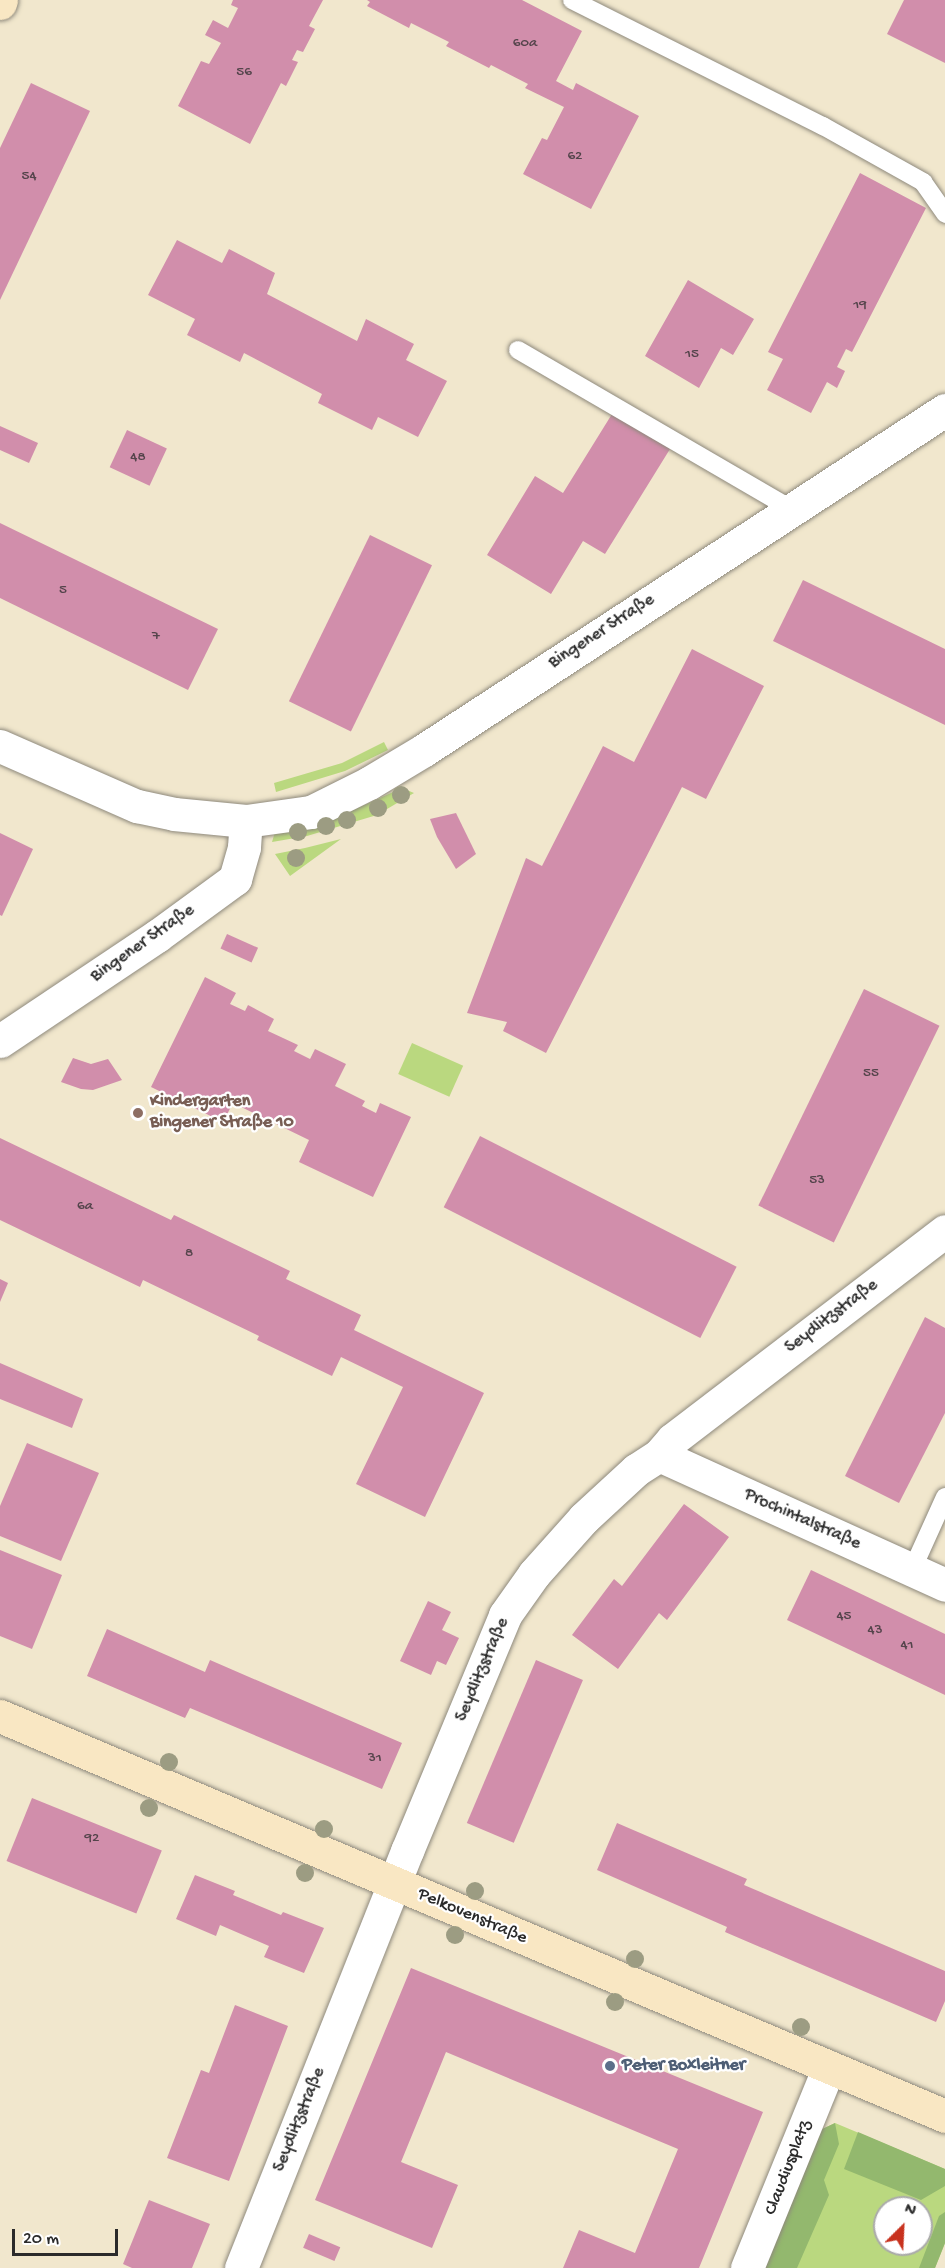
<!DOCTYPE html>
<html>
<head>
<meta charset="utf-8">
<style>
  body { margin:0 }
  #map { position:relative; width:945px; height:2268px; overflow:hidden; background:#f1e7cd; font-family:"Gochi Hand",sans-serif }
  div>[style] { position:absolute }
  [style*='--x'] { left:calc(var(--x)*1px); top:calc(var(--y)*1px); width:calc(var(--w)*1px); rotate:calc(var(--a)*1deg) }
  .green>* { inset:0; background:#bad87f; transform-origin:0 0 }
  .forest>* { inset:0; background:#93b86e }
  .building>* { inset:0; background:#d18eab; transform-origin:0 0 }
  .roads { filter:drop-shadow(0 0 2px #8e897c) drop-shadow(0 0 2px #8e897c) }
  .lane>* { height:18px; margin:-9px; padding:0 9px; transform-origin:9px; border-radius:9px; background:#fff }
  .street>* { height:33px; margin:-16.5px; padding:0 16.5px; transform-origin:16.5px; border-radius:16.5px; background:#fff }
  .secondary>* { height:33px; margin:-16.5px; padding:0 16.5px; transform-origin:16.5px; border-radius:16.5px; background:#f9e7c3 }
  .trees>* { width:18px; height:18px; margin:-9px; border-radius:50%; background:#9c9c82 }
  .dots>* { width:16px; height:16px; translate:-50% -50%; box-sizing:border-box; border:3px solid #fff; border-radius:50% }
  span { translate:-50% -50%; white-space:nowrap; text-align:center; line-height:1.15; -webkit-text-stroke:4.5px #fff; paint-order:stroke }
  .number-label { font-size:15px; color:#54444b }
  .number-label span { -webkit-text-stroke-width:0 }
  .street-label { font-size:18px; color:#2b2b2b }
  .education-label { font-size:18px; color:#785e54; font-weight:700 }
  .left { translate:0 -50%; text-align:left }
  .service-label { font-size:18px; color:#4e5e75; font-weight:700 }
  .north { position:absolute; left:873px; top:2196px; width:60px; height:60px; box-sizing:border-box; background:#fff; border:2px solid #aaa; border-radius:50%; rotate:24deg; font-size:16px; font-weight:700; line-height:24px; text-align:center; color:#2b2b2b }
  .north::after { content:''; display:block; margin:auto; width:21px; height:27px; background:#c8321e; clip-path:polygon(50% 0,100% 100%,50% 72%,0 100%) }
  .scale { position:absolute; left:12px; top:2229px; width:106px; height:27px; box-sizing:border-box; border:3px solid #2b2b2b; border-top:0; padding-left:8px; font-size:18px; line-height:21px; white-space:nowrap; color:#2b2b2b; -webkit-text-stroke:4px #fff; paint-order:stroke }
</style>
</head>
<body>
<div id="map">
  <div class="green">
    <i style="clip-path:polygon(384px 742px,388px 750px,345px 771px,276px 792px,274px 783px,342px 763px)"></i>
    <i style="clip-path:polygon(402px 788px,414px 793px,377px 815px,307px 836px,272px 842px,275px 832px,338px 817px)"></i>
    <i style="clip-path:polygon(341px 839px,290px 876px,275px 854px,305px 848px)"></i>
    <i style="left:412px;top:1043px;width:56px;height:34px;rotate:24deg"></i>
    <i style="clip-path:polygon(evenodd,835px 2123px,945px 2169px,945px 2243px,935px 2268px,765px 2268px,816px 2132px,835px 2123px,885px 2208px,921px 2208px,921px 2244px,885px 2244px,885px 2208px)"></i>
  </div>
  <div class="forest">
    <i style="clip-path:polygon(835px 2123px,839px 2144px,824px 2180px,829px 2195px,797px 2268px,765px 2268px,816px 2132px)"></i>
    <i style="clip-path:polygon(858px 2132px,945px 2169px,945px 2186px,921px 2200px,844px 2169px)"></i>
    <i style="clip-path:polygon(945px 2212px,945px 2243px,935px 2268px,919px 2268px,939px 2216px)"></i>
  </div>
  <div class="building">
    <i style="clip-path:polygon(233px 0,323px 0,309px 26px,315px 29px,303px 52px,297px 50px,292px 60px,298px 62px,286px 86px,281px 83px,250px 144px,178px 106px,201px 61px,209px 64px,221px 43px,205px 35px,213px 20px,228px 28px,238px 8px,231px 5px)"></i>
    <i style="clip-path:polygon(367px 0,522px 0,582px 31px,556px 81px,573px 90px,576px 83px,639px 116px,591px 209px,523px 174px,542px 138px,547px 140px,564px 107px,525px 88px,528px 84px,491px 65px,489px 68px,446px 46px,449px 42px,411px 23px,409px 28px,367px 6px,370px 2px)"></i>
    <i style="clip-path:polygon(904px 0,945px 0,945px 63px,887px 34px)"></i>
    <i style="clip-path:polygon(31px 83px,90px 111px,0 300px,0 148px)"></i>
    <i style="clip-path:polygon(860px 173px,926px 208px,852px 352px,846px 349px,837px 367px,845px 371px,837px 388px,827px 382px,811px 413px,767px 390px,783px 359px,768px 352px)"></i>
    <i style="clip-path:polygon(177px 240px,222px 263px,229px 249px,275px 273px,267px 294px,357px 341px,366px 319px,414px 344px,406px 360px,447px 381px,418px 437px,378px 417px,372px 430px,318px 403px,322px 394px,244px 353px,240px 362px,187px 335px,195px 319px,148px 295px)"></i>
    <i style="clip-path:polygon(688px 280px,754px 319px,733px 355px,721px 348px,699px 388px,645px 356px)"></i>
    <i style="clip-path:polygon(612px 414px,670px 449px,605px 554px,583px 541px,551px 594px,487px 555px,535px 476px,563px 493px)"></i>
    <i style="clip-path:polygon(0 426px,38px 443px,29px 463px,0 450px)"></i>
    <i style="left:127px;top:430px;width:44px;height:41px;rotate:25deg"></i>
    <i style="clip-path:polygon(0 523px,218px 629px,188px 690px,0 598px)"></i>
    <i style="left:370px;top:535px;width:69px;height:185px;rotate:26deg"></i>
    <i style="clip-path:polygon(803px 580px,945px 649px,945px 725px,773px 641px)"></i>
    <i style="clip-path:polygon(692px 649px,764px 686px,706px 799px,682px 787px,546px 1053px,503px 1031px,507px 1022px,467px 1013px,526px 858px,542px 866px,603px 746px,634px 762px)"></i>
    <i style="clip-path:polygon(456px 813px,476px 854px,456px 869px,437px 837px,430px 819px)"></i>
    <i style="clip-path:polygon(0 833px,33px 849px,2px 916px,0 915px)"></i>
    <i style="left:227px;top:934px;width:34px;height:16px;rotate:24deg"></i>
    <i style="clip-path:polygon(205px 977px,236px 993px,230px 1004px,245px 1011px,248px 1005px,274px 1019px,268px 1031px,298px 1045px,294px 1051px,310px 1059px,315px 1049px,346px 1064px,335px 1086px,365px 1101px,362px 1106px,376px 1113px,380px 1103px,411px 1117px,373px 1197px,299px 1162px,309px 1140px,233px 1103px,223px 1122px,151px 1087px)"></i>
    <i style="left:864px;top:989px;width:84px;height:241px;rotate:26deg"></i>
    <i style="clip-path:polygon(73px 1058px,91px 1064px,108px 1059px,122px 1080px,93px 1090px,81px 1089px,61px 1082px)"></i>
    <i style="left:480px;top:1136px;width:288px;height:80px;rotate:27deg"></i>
    <i style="clip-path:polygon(0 1138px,171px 1220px,174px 1215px,290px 1271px,286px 1279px,361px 1315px,354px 1330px,484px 1393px,425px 1517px,356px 1484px,403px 1387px,341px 1357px,332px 1376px,257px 1340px,259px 1336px,143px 1280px,140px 1287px,0 1220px)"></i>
    <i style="clip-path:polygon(0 1279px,8px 1283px,0 1302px)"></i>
    <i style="clip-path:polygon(925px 1317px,945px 1328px,945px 1413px,899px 1503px,845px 1476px)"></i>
    <i style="clip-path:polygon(0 1363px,83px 1399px,72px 1428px,0 1399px)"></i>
    <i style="clip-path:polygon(27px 1443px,99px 1473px,61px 1561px,0 1536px,0 1506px)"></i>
    <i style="clip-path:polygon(684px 1504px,729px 1537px,667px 1620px,659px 1613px,618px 1669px,572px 1635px,614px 1579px,622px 1586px)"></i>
    <i style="clip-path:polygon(0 1550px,62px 1575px,32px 1649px,0 1636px)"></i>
    <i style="clip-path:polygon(811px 1570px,945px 1634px,945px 1695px,787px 1620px)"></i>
    <i style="clip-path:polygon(428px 1601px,451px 1612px,442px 1630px,459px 1638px,446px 1665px,437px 1661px,431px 1675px,400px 1661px)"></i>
    <i style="clip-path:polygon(107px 1629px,205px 1672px,210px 1660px,402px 1743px,382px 1789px,190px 1708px,185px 1718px,87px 1676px)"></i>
    <i style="left:536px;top:1660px;width:51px;height:177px;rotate:23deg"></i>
    <i style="left:32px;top:1798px;width:140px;height:68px;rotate:22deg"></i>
    <i style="clip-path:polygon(617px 1823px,747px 1879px,744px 1885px,945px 1971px,945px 2001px,936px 2022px,725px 1932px,727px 1927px,597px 1870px)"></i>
    <i style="clip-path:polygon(195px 1875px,235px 1891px,233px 1895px,281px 1915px,283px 1912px,324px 1928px,304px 1973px,264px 1957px,269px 1946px,220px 1925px,216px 1936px,176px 1919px)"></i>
    <i style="clip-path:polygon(411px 1968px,763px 2112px,699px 2268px,563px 2268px,579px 2230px,635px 2253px,678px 2149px,446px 2052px,401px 2162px,458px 2185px,432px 2248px,315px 2200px)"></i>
    <i style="clip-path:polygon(235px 2005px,288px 2026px,229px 2181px,167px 2158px,201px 2070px,209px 2073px)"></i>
    <i style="clip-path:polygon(149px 2200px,210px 2224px,192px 2268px,132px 2268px,123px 2264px)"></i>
    <i style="left:309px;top:2234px;width:34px;height:15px;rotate:23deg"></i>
  </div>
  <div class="roads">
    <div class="lane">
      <i style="--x:572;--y:0;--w:281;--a:26.7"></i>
      <i style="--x:823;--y:126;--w:115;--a:29.2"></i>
      <i style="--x:923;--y:182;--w:39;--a:55"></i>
      <i style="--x:518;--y:350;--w:316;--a:30.2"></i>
      <i style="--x:912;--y:1570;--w:80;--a:-65.7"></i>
    </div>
    <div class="street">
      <i style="--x:0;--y:746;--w:150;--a:23.7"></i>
      <i style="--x:137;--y:806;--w:38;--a:12"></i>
      <i style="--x:174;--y:814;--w:72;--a:5.6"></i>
      <i style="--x:246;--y:821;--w:66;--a:-7.9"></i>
      <i style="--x:311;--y:812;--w:65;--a:-26.6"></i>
      <i style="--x:369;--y:783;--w:64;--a:-31"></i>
      <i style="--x:424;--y:750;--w:622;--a:-33.13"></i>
      <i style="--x:0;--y:1041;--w:189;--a:-33.8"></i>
      <i style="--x:157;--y:936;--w:97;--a:-36.2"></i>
      <i style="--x:235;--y:879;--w:33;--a:-74"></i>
      <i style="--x:244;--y:847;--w:26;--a:-86"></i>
      <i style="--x:659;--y:1455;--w:314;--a:24.4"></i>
      <i style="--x:241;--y:2268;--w:449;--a:-68.3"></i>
      <i style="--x:407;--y:1851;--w:256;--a:-67.4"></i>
      <i style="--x:505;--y:1615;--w:50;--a:-54.7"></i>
      <i style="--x:534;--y:1574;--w:75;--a:-48.2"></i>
      <i style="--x:584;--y:1518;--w:71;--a:-42.7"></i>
      <i style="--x:636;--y:1470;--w:27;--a:-33"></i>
      <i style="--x:659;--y:1455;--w:21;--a:-49"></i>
      <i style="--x:673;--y:1439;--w:342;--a:-37.4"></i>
      <i style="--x:747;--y:2268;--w:217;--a:-67.8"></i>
    </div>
    <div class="secondary">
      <i style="--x:0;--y:3;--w:3;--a:-72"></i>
      <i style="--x:0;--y:1716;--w:1026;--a:22.94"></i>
    </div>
  </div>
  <div class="trees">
    <i style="left:401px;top:795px"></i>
    <i style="left:378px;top:808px"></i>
    <i style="left:347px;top:820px"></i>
    <i style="left:326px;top:826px"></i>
    <i style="left:298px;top:832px"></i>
    <i style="left:296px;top:858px"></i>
    <i style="left:169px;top:1762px"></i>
    <i style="left:149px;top:1808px"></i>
    <i style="left:324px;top:1829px"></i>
    <i style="left:305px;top:1873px"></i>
    <i style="left:475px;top:1891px"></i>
    <i style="left:455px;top:1935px"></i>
    <i style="left:635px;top:1959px"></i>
    <i style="left:615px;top:2002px"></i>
    <i style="left:801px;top:2027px"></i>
  </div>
  <div class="dots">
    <i style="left:138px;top:1113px;background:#8d6e63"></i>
    <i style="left:610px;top:2066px;background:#5c6f8a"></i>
  </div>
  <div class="number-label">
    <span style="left:525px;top:44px">60a</span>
    <span style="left:244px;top:73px">56</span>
    <span style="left:575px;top:157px">62</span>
    <span style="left:29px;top:177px">54</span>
    <span style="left:860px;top:306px">19</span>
    <span style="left:692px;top:355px">15</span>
    <span style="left:138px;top:458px">48</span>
    <span style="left:63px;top:591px">5</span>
    <span style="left:156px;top:637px">7</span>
    <span style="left:871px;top:1074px">55</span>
    <span style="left:817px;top:1181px">53</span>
    <span style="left:85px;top:1207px">6a</span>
    <span style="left:189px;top:1254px">8</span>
    <span style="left:844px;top:1617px">45</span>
    <span style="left:875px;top:1631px">43</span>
    <span style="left:907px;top:1646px">41</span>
    <span style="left:375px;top:1759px">31</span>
    <span style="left:92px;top:1839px">92</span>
  </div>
  <div class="street-label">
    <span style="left:602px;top:632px;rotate:-33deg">Bingener Straße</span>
    <span style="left:143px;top:944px;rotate:-35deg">Bingener Straße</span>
    <span style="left:832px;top:1317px;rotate:-37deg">Seydlitzstraße</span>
    <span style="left:802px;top:1520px;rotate:24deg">Prochintalstraße</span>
    <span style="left:483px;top:1670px;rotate:-67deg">Seydlitzstraße</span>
    <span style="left:472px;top:1917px;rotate:23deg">Pelkovenstraße</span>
    <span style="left:300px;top:2120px;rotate:-68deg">Seydlitzstraße</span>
    <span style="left:789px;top:2168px;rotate:-69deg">Claudiusplatz</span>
  </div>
  <div class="education-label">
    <span class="left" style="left:150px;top:1113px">Kindergarten<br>Bingener Straße 10</span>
  </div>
  <div class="service-label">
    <span class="left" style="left:622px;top:2066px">Peter Boxleitner</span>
  </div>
  <div class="north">N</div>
  <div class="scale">20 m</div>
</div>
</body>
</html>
